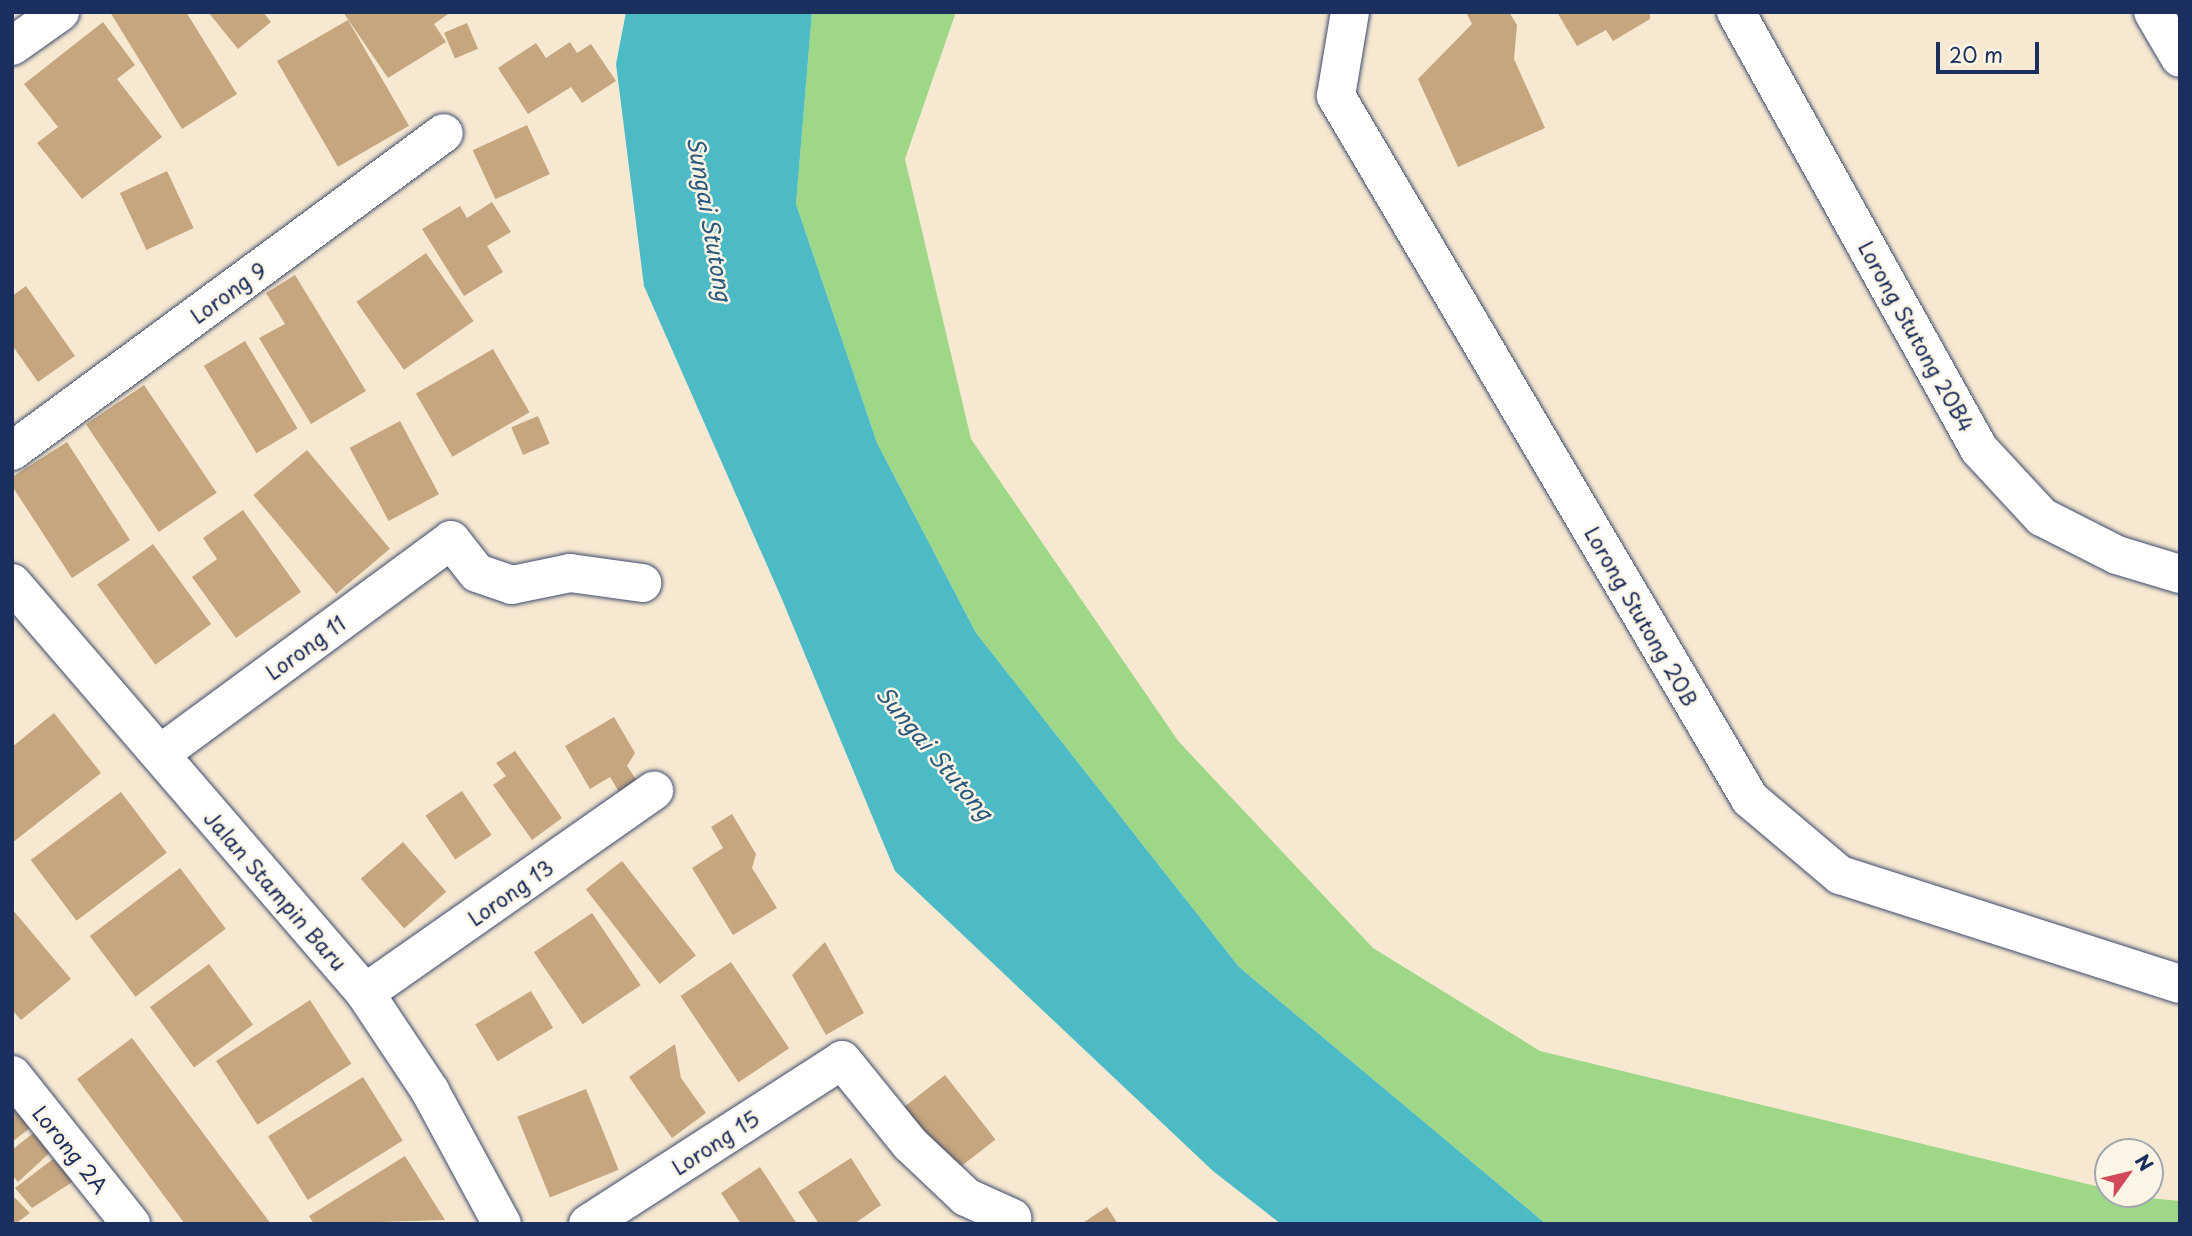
<!DOCTYPE html>
<html>
<head>
<meta charset="utf-8">
<style>
  body { margin:0 }
  #map { position:relative; width:2192px; height:1236px; overflow:hidden; background:#f7e9d1; font-family:"Playpen Sans",sans-serif }
  div>[style] { position:absolute }
  [style*='--x'] { left:calc(var(--x)*1px); top:calc(var(--y)*1px); width:calc(var(--w)*1px); rotate:calc(var(--a)*1deg) }
  .green>* { inset:0; background:#9fd789 }
  .water>* { inset:0; background:#4cbbc5 }
  .building>* { inset:0; background:#c5a67f; transform-origin:0 0 }
  .roads { filter:drop-shadow(0 0 2px #3c4b6f) drop-shadow(0 0 2px #3c4b6f) }
  .minor>* { height:38px; margin:-19px; padding:0 19px; transform-origin:19px; border-radius:19px; background:#fff }
  span { translate:-50% -50%; white-space:nowrap; text-align:center; line-height:1.15; -webkit-text-stroke:5px #fcf5e5; paint-order:stroke }
  .street-label { font-size:21px; color:#1b2f5e }
  .water-label { font-size:23px; color:#2a597d; font-style:italic }
  .frame { position:absolute; inset:0; border:14px solid #1b2f5e; pointer-events:none }
  .north { position:absolute; left:2094px; top:1138px; width:70px; height:70px; box-sizing:border-box; background:#fcf5e5; border:2px solid #a2a6af; border-radius:50%; rotate:56deg; font-size:19px; font-weight:700; line-height:28px; text-align:center; color:#1b2f5e }
  .north::after { content:''; display:block; margin:auto; width:24px; height:32px; background:#d1495b; clip-path:polygon(50% 0,100% 100%,50% 72%,0 100%) }
  .scale { position:absolute; left:1936px; top:42px; width:103px; height:32px; box-sizing:border-box; border:4px solid #1b2f5e; border-top:0; padding-left:9px; font-size:21px; line-height:24px; white-space:nowrap; color:#1b2f5e; -webkit-text-stroke:5px #fcf5e5; paint-order:stroke }
</style>
</head>
<body>
<div id="map">
  <div class="green">
    <i style="clip-path:polygon(812px 12px,956px 12px,905px 159px,971px 439px,1179px 742px,1373px 948px,1540px 1051px,2108px 1189px,2108px 1194px,2180px 1201px,2180px 1224px,1546px 1224px,1239px 967px,976px 633px,877px 443px,796px 204px)"></i>
  </div>
  <div class="water">
    <i style="clip-path:polygon(626px 12px,812px 12px,796px 204px,877px 443px,976px 633px,1239px 967px,1546px 1224px,1281px 1224px,1213px 1171px,895px 871px,781px 597px,644px 286px,616px 64px)"></i>
  </div>
  <div class="building">
    <i style="clip-path:polygon(110px 12px,186px 12px,237px 94px,182px 129px)"></i>
    <i style="clip-path:polygon(208px 12px,263px 12px,271px 22px,238px 49px)"></i>
    <i style="clip-path:polygon(343px 12px,451px 12px,434px 24px,446px 42px,388px 78px)"></i>
    <i style="clip-path:polygon(1466px 12px,1509px 12px,1517px 25px,1514px 59px,1545px 128px,1458px 167px,1418px 79px,1472px 24px)"></i>
    <i style="clip-path:polygon(1557px 12px,1650px 12px,1650px 19px,1613px 41px,1606px 30px,1577px 46px)"></i>
    <i style="left:348px;top:20px;width:122px;height:82px;rotate:60deg"></i>
    <i style="clip-path:polygon(103px 22px,135px 65px,117px 79px,162px 137px,82px 199px,37px 143px,58px 127px,24px 84px)"></i>
    <i style="left:467px;top:23px;width:28px;height:25px;rotate:67deg"></i>
    <i style="clip-path:polygon(570px 42px,577px 53px,591px 44px,616px 81px,582px 103px,571px 87px,528px 114px,498px 68px,536px 43px,546px 58px)"></i>
    <i style="left:527px;top:125px;width:54px;height:60px;rotate:65deg"></i>
    <i style="left:167px;top:171px;width:63px;height:52px;rotate:65deg"></i>
    <i style="clip-path:polygon(492px 202px,511px 232px,487px 246px,503px 272px,464px 296px,422px 229px,460px 206px,467px 218px)"></i>
    <i style="left:426px;top:253px;width:83px;height:85px;rotate:55deg"></i>
    <i style="clip-path:polygon(295px 275px,366px 391px,311px 424px,259px 338px,285px 324px,266px 293px)"></i>
    <i style="clip-path:polygon(26px 286px,75px 356px,38px 382px,12px 345px,12px 296px)"></i>
    <i style="left:245px;top:341px;width:102px;height:48px;rotate:59deg"></i>
    <i style="left:493px;top:349px;width:73px;height:89px;rotate:60deg"></i>
    <i style="left:144px;top:385px;width:130px;height:70px;rotate:56deg"></i>
    <i style="left:538px;top:416px;width:30px;height:29px;rotate:67deg"></i>
    <i style="left:400px;top:421px;width:83px;height:57px;rotate:62deg"></i>
    <i style="clip-path:polygon(67px 442px,130px 540px,72px 578px,12px 486px,12px 477px)"></i>
    <i style="left:307px;top:450px;width:129px;height:70px;rotate:50deg"></i>
    <i style="clip-path:polygon(243px 510px,301px 592px,236px 638px,192px 577px,217px 559px,203px 538px)"></i>
    <i style="left:153px;top:544px;width:99px;height:69px;rotate:54deg"></i>
    <i style="clip-path:polygon(54px 713px,101px 773px,12px 843px,12px 747px)"></i>
    <i style="clip-path:polygon(614px 717px,635px 753px,627px 766px,637px 781px,619px 792px,610px 777px,590px 789px,565px 746px)"></i>
    <i style="clip-path:polygon(515px 751px,562px 818px,532px 840px,493px 785px,506px 776px,496px 763px)"></i>
    <i style="left:462px;top:791px;width:53px;height:44px;rotate:56deg"></i>
    <i style="left:121px;top:792px;width:76px;height:113px;rotate:53deg"></i>
    <i style="clip-path:polygon(732px 814px,756px 854px,752px 868px,777px 908px,733px 935px,692px 868px,723px 848px,711px 827px)"></i>
    <i style="left:403px;top:842px;width:66px;height:56px;rotate:49deg"></i>
    <i style="left:622px;top:861px;width:120px;height:46px;rotate:52deg"></i>
    <i style="left:180px;top:868px;width:76px;height:113px;rotate:53deg"></i>
    <i style="clip-path:polygon(12px 909px,71px 979px,21px 1020px,12px 1010px)"></i>
    <i style="left:592px;top:913px;width:87px;height:70px;rotate:56deg"></i>
    <i style="clip-path:polygon(825px 942px,864px 1013px,826px 1035px,792px 975px)"></i>
    <i style="left:731px;top:962px;width:104px;height:61px;rotate:56deg"></i>
    <i style="left:209px;top:964px;width:75px;height:73px;rotate:54deg"></i>
    <i style="left:531px;top:991px;width:43px;height:65px;rotate:59deg"></i>
    <i style="left:310px;top:1000px;width:76px;height:112px;rotate:57deg"></i>
    <i style="clip-path:polygon(132px 1038px,271px 1224px,185px 1224px,77px 1079px)"></i>
    <i style="clip-path:polygon(675px 1044px,681px 1078px,706px 1113px,672px 1138px,629px 1077px)"></i>
    <i style="left:945px;top:1075px;width:82px;height:54px;rotate:52deg"></i>
    <i style="left:363px;top:1077px;width:75px;height:112px;rotate:58deg"></i>
    <i style="left:586px;top:1089px;width:87px;height:74px;rotate:68deg"></i>
    <i style="clip-path:polygon(16px 1110px,30px 1128px,12px 1142px,12px 1113px)"></i>
    <i style="clip-path:polygon(41px 1127px,58px 1145px,18px 1182px,12px 1175px,12px 1150px)"></i>
    <i style="clip-path:polygon(405px 1156px,445px 1220px,314px 1224px,309px 1216px)"></i>
    <i style="clip-path:polygon(851px 1158px,881px 1205px,854px 1224px,819px 1224px,798px 1192px)"></i>
    <i style="clip-path:polygon(53px 1159px,74px 1181px,32px 1208px,15px 1188px)"></i>
    <i style="clip-path:polygon(760px 1167px,797px 1224px,741px 1224px,721px 1193px)"></i>
    <i style="clip-path:polygon(12px 1195px,30px 1213px,15px 1224px,12px 1224px)"></i>
    <i style="clip-path:polygon(1107px 1207px,1118px 1224px,1081px 1224px)"></i>
  </div>
  <div class="roads">
    <div class="minor">
      <i style="--x:1350;--y:12;--w:85;--a:99.5"></i>
      <i style="--x:1336;--y:96;--w:816;--a:59.51"></i>
      <i style="--x:1750;--y:799;--w:118;--a:40.2"></i>
      <i style="--x:1840;--y:875;--w:357;--a:17.8"></i>
      <i style="--x:1736;--y:12;--w:500;--a:60.92"></i>
      <i style="--x:1979;--y:449;--w:93;--a:47.2"></i>
      <i style="--x:2042;--y:517;--w:84;--a:26.9"></i>
      <i style="--x:2117;--y:555;--w:66;--a:16.8"></i>
      <i style="--x:2153;--y:12;--w:53;--a:59.6"></i>
      <i style="--x:12;--y:46;--w:59;--a:-35.3"></i>
      <i style="--x:12;--y:451;--w:536;--a:-36.36"></i>
      <i style="--x:12;--y:583;--w:541;--a:49.27"></i>
      <i style="--x:365;--y:993;--w:118;--a:56.4"></i>
      <i style="--x:430;--y:1091;--w:151;--a:61.6"></i>
      <i style="--x:160;--y:754;--w:361;--a:-36.3"></i>
      <i style="--x:451;--y:540;--w:42;--a:51.8"></i>
      <i style="--x:477;--y:573;--w:37;--a:19"></i>
      <i style="--x:512;--y:585;--w:59;--a:-11.7"></i>
      <i style="--x:570;--y:573;--w:73;--a:7.9"></i>
      <i style="--x:365;--y:993;--w:353;--a:-35"></i>
      <i style="--x:12;--y:1075;--w:191;--a:51.4"></i>
      <i style="--x:588;--y:1224;--w:302;--a:-32.8"></i>
      <i style="--x:842;--y:1060;--w:108;--a:51"></i>
      <i style="--x:910;--y:1144;--w:77;--a:43.4"></i>
      <i style="--x:966;--y:1197;--w:51;--a:24.5"></i>
    </div>
  </div>
  <div class="street-label">
    <span style="left:228px;top:292px;rotate:-36deg">Lorong 9</span>
    <span style="left:1917px;top:336px;rotate:61deg">Lorong Stutong 20B4</span>
    <span style="left:1642px;top:616px;rotate:60deg">Lorong Stutong 20B</span>
    <span style="left:305px;top:647px;rotate:-36deg">Lorong 11</span>
    <span style="left:276px;top:890px;rotate:49deg">Jalan Stampin Baru</span>
    <span style="left:510px;top:892px;rotate:-35deg">Lorong 13</span>
    <span style="left:715px;top:1142px;rotate:-33deg">Lorong 15</span>
    <span style="left:71px;top:1149px;rotate:51deg">Lorong 2A</span>
  </div>
  <div class="water-label">
    <span style="left:710px;top:219px;rotate:80deg">Sungai Stutong</span>
    <span style="left:935px;top:753px;rotate:50deg">Sungai Stutong</span>
  </div>
  <div class="frame"></div>
  <div class="north">N</div>
  <div class="scale">20 m</div>
</div>
</body>
</html>
